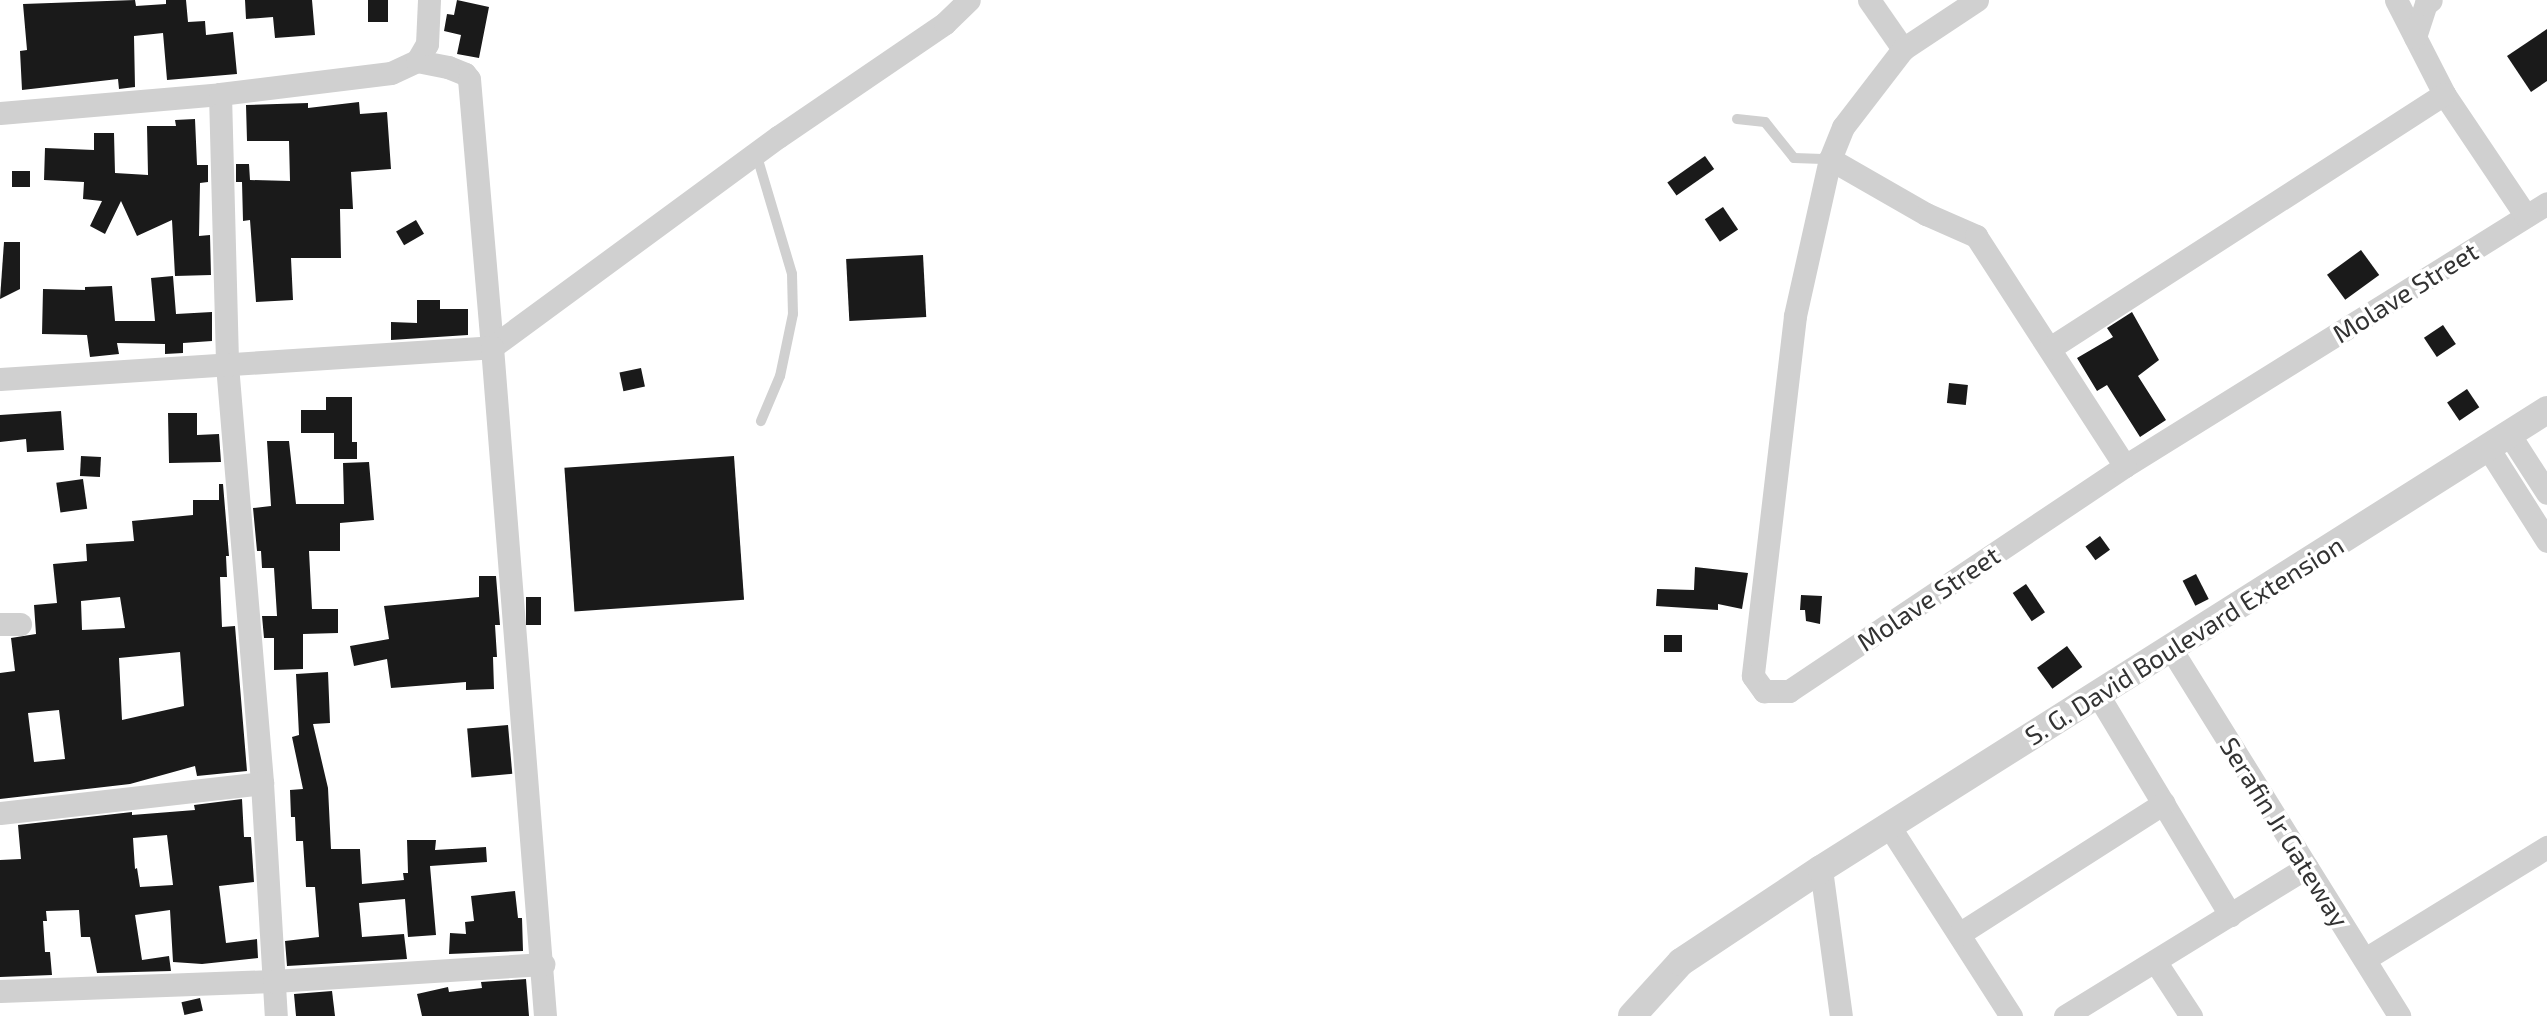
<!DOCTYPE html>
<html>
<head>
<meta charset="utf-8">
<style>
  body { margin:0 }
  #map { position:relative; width:2547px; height:1016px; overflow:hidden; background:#fff; font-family:"Exo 2",sans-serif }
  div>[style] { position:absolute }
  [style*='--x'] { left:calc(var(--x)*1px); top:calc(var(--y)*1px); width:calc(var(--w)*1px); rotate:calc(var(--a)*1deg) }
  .building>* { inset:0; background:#1a1a1a; transform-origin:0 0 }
  .service>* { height:10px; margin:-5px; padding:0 5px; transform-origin:5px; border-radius:5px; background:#d0d0d0 }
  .minor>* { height:23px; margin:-11.5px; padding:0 11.5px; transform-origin:11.5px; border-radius:11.5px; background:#d0d0d0 }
  .tertiary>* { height:28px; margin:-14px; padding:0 14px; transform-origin:14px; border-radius:14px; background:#d0d0d0 }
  span { translate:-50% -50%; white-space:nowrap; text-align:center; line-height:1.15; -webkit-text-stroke:7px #fff; paint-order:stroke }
  .street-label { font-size:26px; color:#333 }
</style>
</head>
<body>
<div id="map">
  <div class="building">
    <i style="clip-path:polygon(135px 0,136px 6px,166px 4px,166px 0,186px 0,188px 22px,205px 21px,206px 35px,233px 32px,237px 74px,167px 80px,163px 33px,134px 36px,135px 87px,119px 89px,118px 79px,22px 90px,20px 51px,27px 50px,23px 4px)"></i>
    <i style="clip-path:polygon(245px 0,312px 0,315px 35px,275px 38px,273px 17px,246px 19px)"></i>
    <i style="left:368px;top:0;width:20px;height:22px"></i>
    <i style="clip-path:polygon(457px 0,489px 7px,479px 58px,457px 54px,461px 35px,444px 31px,447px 14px,454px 15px)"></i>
    <i style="clip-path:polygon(2547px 29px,2547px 81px,2531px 92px,2507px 56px)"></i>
    <i style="clip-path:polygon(359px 102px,360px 114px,387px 112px,391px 169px,351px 172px,353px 209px,340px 209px,341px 258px,291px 258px,293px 300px,256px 302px,250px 220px,243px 221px,242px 182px,236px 182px,236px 164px,249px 164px,250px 180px,290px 181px,289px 141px,247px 141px,246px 105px,308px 103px,308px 108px)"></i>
    <i style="clip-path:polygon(195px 119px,197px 165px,208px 165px,208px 182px,200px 183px,199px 236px,210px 235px,211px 275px,175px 276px,172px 220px,137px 236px,121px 201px,105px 234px,90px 226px,102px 201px,83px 199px,84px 182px,44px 180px,45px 148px,94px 150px,94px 133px,114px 133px,115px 173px,148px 175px,147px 126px,176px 126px,175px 120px)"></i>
    <i style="left:1705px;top:156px;width:16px;height:46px;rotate:55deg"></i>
    <i style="left:30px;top:171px;width:16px;height:18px;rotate:90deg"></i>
    <i style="left:1723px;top:207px;width:27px;height:22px;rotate:56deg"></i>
    <i style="left:416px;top:220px;width:16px;height:23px;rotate:60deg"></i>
    <i style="clip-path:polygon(4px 242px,20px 242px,20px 289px,0 299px)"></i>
    <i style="left:2361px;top:250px;width:31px;height:42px;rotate:54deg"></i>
    <i style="left:923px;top:255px;width:62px;height:77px;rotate:87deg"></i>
    <i style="clip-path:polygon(173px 276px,176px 314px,212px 312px,212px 341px,183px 343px,183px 353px,165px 354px,165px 344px,117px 343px,119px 354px,90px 357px,87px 335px,42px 334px,43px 289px,85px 290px,85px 287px,112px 286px,115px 321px,155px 321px,151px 278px)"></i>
    <i style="clip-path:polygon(417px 300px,440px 300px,440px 309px,468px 309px,468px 335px,391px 340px,391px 322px,417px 323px)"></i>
    <i style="clip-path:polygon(2132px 312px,2159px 360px,2138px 376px,2166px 420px,2140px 437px,2107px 385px,2097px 391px,2077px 358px,2113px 337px,2107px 328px)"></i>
    <i style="left:2443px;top:325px;width:23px;height:23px;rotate:56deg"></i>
    <i style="left:641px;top:368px;width:19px;height:22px;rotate:78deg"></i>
    <i style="left:1949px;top:383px;width:19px;height:20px;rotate:6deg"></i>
    <i style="left:2467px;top:389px;width:22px;height:24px;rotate:56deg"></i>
    <i style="clip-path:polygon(326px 397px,352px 397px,352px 442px,357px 442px,357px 459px,334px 459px,334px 433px,301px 433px,301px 410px,326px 410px)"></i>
    <i style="clip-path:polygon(61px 411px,64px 450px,27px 452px,26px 439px,0 442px,0 415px)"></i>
    <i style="clip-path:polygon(168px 413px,197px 413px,197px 435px,219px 434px,221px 462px,169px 463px)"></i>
    <i style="clip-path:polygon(267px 441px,289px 441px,296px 504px,344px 504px,343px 463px,369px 462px,374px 520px,340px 523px,340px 551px,309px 551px,312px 609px,338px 609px,338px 633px,303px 634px,303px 669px,274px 670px,274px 638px,264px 638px,262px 616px,277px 616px,274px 568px,262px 568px,261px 551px,257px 551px,253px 508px,271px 506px)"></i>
    <i style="left:81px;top:456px;width:20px;height:20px;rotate:3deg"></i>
    <i style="left:734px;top:456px;width:144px;height:170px;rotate:86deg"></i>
    <i style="left:83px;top:479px;width:30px;height:27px;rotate:82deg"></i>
    <i style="clip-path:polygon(evenodd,219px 484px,223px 484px,229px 556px,226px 556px,227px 577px,220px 577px,222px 627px,235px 626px,247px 771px,197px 776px,195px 766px,130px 784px,0 799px,0 673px,15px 671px,11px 638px,36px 634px,34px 605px,57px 603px,53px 564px,87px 561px,86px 544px,134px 541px,132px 521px,193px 515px,193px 500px,219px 500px,219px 484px,120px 597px,125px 628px,82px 630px,81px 601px,120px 597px,219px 484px,180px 652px,184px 706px,122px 720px,119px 658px,180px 652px,219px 484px,59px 710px,65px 759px,34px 762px,28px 713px,59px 710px)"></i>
    <i style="left:2100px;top:536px;width:17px;height:18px;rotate:54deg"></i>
    <i style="clip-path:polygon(1695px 567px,1748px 573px,1742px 609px,1718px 604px,1718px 610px,1656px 606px,1657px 589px,1694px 590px)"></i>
    <i style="left:2196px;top:574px;width:28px;height:15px;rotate:63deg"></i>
    <i style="clip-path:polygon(479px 576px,496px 576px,500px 625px,495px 625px,497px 657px,493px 657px,494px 689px,466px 690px,466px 682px,391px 688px,387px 659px,354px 666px,350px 646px,389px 639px,384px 606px,479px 597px)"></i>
    <i style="left:2026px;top:584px;width:34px;height:16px;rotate:56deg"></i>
    <i style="clip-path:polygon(1801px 595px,1822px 596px,1820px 624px,1806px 621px,1805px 610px,1800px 610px)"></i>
    <i style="left:526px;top:597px;width:15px;height:28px"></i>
    <i style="left:1664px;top:635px;width:18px;height:17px"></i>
    <i style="left:2067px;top:646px;width:26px;height:37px;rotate:54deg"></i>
    <i style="clip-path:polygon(328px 672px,330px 723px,313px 724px,328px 788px,331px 849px,360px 849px,362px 884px,404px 880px,403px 873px,408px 873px,407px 840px,436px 840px,435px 850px,486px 847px,487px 862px,430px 866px,436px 935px,408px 937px,405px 899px,359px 903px,362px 937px,404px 934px,407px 959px,287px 966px,285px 941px,319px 937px,315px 887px,306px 887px,303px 841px,296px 841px,295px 817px,291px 817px,290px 790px,303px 789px,292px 737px,299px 735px,296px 674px)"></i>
    <i style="left:508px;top:725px;width:49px;height:41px;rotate:85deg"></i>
    <i style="clip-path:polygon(evenodd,242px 799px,244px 837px,251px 837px,254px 882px,219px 886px,226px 943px,257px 939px,258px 958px,202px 964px,173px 962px,170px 910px,135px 915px,142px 960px,169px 956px,171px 971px,97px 973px,90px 937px,81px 937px,79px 910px,46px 911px,47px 921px,43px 921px,45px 952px,50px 952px,52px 975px,0 977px,0 860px,21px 859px,18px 825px,132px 812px,132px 815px,195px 810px,194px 805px,242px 799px,167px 835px,173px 885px,140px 887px,137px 868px,135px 869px,133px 838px,167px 835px)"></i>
    <i style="clip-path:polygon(515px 891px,518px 918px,522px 918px,523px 951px,449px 954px,450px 933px,466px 934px,465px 922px,474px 921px,471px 896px)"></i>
    <i style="clip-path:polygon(526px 979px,529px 1016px,422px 1016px,417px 994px,448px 987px,449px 992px,482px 988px,481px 982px)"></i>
    <i style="clip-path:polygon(332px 991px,335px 1016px,296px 1016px,294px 994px)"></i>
    <i style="left:200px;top:998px;width:13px;height:19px;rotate:77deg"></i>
  </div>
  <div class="service">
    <i style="--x:1737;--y:119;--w:28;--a:6"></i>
    <i style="--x:1765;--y:122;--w:46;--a:51.1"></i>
    <i style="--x:1794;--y:158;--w:36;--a:2"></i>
    <i style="--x:756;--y:153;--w:126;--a:73.4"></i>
    <i style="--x:792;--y:274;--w:40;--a:88.6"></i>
    <i style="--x:793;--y:314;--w:63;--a:101.8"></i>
    <i style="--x:780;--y:376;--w:49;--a:112.9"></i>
  </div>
  <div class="minor">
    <i style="--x:1869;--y:0;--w:60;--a:55.2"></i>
    <i style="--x:1977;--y:0;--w:89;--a:146.5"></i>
    <i style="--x:1903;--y:49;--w:98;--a:127.6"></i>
    <i style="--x:1843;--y:127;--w:35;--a:112"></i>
    <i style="--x:1830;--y:159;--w:161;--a:102.6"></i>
    <i style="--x:1795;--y:316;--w:362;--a:96.7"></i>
    <i style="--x:1753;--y:676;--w:19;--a:54"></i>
    <i style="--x:1764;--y:691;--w:25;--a:0"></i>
    <i style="--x:1789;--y:691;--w:404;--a:-33.8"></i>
    <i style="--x:2125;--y:466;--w:497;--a:-31.9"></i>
    <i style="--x:2396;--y:0;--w:106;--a:62.9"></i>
    <i style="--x:2444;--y:94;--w:147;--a:56.1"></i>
    <i style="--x:2415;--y:37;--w:35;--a:-72"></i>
    <i style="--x:2426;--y:4;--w:6;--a:-39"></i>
    <i style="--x:417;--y:61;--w:32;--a:11"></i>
    <i style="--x:448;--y:67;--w:18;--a:22"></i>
    <i style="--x:465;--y:74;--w:6;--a:51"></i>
    <i style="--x:469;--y:79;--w:269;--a:85.1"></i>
    <i style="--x:220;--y:94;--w:271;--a:88.5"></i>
    <i style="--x:227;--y:365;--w:419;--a:85.2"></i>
    <i style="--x:262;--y:783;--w:233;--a:86.6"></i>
    <i style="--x:0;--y:113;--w:221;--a:-4.9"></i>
    <i style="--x:220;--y:94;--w:172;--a:-7"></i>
    <i style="--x:391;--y:73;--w:29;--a:-25"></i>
    <i style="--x:417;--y:61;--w:20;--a:-60"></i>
    <i style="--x:427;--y:44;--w:44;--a:-87.4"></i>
    <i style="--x:1830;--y:159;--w:111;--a:29.8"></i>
    <i style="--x:1926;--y:214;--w:55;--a:23.7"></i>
    <i style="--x:1976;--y:236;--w:274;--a:57.1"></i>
    <i style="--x:492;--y:347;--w:355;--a:-36.3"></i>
    <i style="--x:778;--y:137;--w:202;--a:-34.3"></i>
    <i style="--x:945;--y:23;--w:33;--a:-44"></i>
    <i style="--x:2050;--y:348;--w:469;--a:-32.8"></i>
    <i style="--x:0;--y:379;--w:493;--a:-3.7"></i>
    <i style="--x:492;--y:347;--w:671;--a:85.47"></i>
    <i style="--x:2509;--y:434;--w:70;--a:57.2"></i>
    <i style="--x:2488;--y:448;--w:110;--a:57.6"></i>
    <i style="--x:0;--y:624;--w:20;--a:0"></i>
    <i style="--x:2171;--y:649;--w:432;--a:58.1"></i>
    <i style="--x:2098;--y:695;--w:257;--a:59"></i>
    <i style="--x:0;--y:813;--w:264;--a:-6.5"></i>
    <i style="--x:1889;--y:826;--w:226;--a:57.3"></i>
    <i style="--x:1821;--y:869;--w:148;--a:82.3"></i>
    <i style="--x:1959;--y:934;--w:243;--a:-32.6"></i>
    <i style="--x:2365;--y:959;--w:214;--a:-31.6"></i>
    <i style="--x:2155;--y:961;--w:66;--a:56.8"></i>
    <i style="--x:0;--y:991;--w:274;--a:-2.1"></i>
    <i style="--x:274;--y:981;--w:270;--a:-3.6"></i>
    <i style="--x:2065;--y:1016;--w:284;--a:-31.6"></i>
  </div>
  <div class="tertiary">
    <i style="--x:1632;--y:1016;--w:73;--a:-47.8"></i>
    <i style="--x:1681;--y:962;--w:168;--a:-33.6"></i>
    <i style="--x:1821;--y:869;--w:859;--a:-32.3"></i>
  </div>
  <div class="street-label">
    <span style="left:2405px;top:292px;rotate:-32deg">Molave Street</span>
    <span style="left:1928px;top:598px;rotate:-34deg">Molave Street</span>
    <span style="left:2184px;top:640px;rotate:-32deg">S. G. David Boulevard Extension</span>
    <span style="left:2285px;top:832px;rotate:58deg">Serafin Jr Gateway</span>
  </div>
</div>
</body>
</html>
